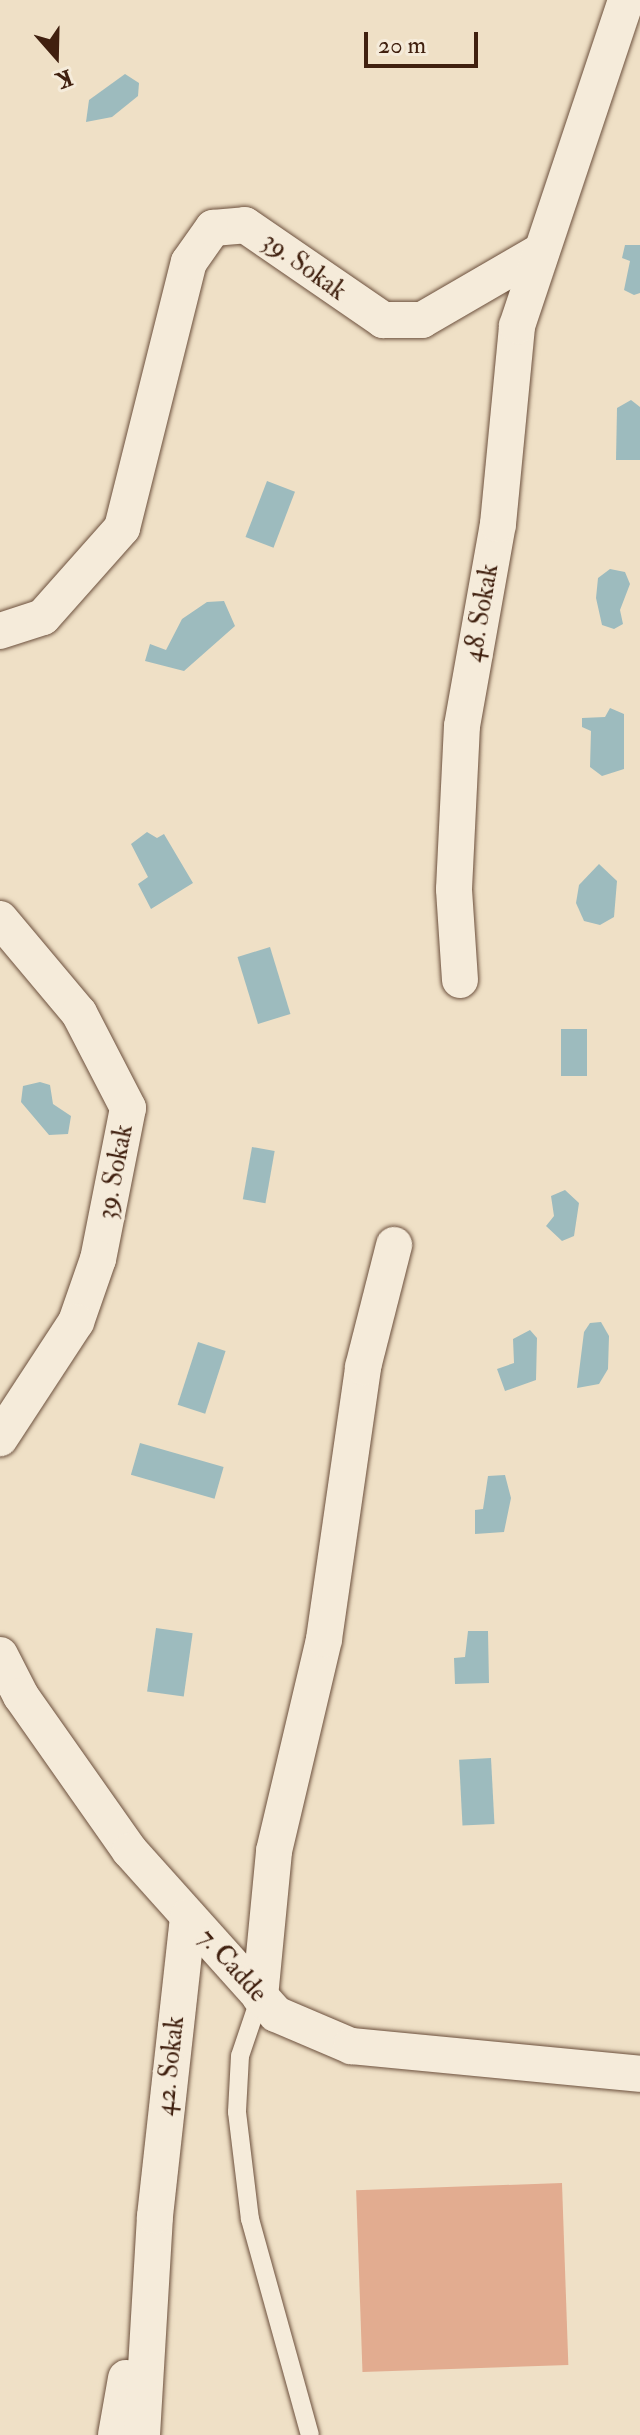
<!DOCTYPE html>
<html>
<head>
<meta charset="utf-8">
<style>
  body { margin:0 }
  #map { position:relative; width:640px; height:2435px; overflow:hidden; background:#efe0c6; font-family:"IM FELL Double Pica",serif }
  div>[style] { position:absolute }
  [style*='--x'] { left:calc(var(--x)*1px); top:calc(var(--y)*1px); width:calc(var(--w)*1px); rotate:calc(var(--a)*1deg) }
  .water>* { inset:0; background:#9dbbbe; transform-origin:0 0 }
  .building>* { inset:0; background:#e2ac90; transform-origin:0 0 }
  .roads { filter:drop-shadow(0 0 2px #6c503d) drop-shadow(0 0 2px #6c503d) }
  .lane>* { height:18px; margin:-9px; padding:0 9px; transform-origin:9px; border-radius:9px; background:#f5ebda }
  .street>* { height:36px; margin:-18px; padding:0 18px; transform-origin:18px; border-radius:18px; background:#f5ebda }
  span { translate:-50% -50%; white-space:nowrap; text-align:center; line-height:1.15; -webkit-text-stroke:7px #f5ebda; paint-order:stroke }
  .street-label { font-size:26px; color:#40200f }
  .north { position:absolute; left:16px; top:16px; width:80px; height:80px; -webkit-text-stroke:6px #f5ebda; paint-order:stroke; rotate:160deg; font-size:22px; font-weight:700; line-height:32px; text-align:center; color:#40200f }
  .north::after { content:''; display:block; margin:auto; width:28px; height:36px; background:#40200f; clip-path:polygon(50% 0,100% 100%,50% 72%,0 100%) }
  .scale { position:absolute; left:364px; top:32px; width:114px; height:36px; box-sizing:border-box; border:4px solid #40200f; border-top:0; padding-left:10px; font-size:24px; line-height:28px; white-space:nowrap; color:#40200f; -webkit-text-stroke:6px #f5ebda; paint-order:stroke }
</style>
</head>
<body>
<div id="map">
  <div class="water">
    <i style="clip-path:polygon(125px 74px,139px 83px,138px 96px,112px 117px,86px 122px,89px 100px)"></i>
    <i style="clip-path:polygon(625px 245px,640px 245px,640px 293px,634px 295px,624px 290px,630px 261px,622px 258px)"></i>
    <i style="clip-path:polygon(631px 400px,640px 407px,640px 460px,616px 460px,617px 408px)"></i>
    <i style="left:267px;top:481px;width:30px;height:60px;rotate:21deg"></i>
    <i style="clip-path:polygon(610px 569px,625px 572px,630px 584px,620px 610px,623px 624px,614px 629px,602px 625px,596px 598px,598px 578px)"></i>
    <i style="clip-path:polygon(224px 601px,235px 626px,184px 671px,145px 661px,150px 644px,166px 650px,182px 619px,207px 602px)"></i>
    <i style="clip-path:polygon(610px 708px,624px 714px,624px 769px,602px 776px,590px 767px,591px 731px,582px 727px,582px 718px,605px 717px)"></i>
    <i style="clip-path:polygon(147px 832px,157px 838px,164px 834px,193px 883px,151px 909px,138px 884px,148px 877px,131px 844px)"></i>
    <i style="clip-path:polygon(599px 864px,617px 881px,614px 917px,600px 925px,584px 921px,576px 903px,579px 885px)"></i>
    <i style="left:270px;top:947px;width:70px;height:34px;rotate:73deg"></i>
    <i style="left:561px;top:1029px;width:26px;height:47px"></i>
    <i style="clip-path:polygon(40px 1082px,50px 1085px,53px 1104px,71px 1116px,68px 1134px,49px 1135px,21px 1102px,23px 1086px)"></i>
    <i style="left:252px;top:1147px;width:23px;height:53px;rotate:10deg"></i>
    <i style="clip-path:polygon(565px 1190px,579px 1203px,574px 1236px,562px 1241px,546px 1226px,554px 1216px,551px 1196px)"></i>
    <i style="clip-path:polygon(601px 1322px,609px 1336px,608px 1369px,599px 1384px,577px 1388px,584px 1332px,590px 1323px)"></i>
    <i style="clip-path:polygon(530px 1330px,537px 1338px,536px 1380px,505px 1391px,497px 1369px,514px 1363px,513px 1339px)"></i>
    <i style="left:198px;top:1342px;width:29px;height:66px;rotate:18deg"></i>
    <i style="left:140px;top:1443px;width:87px;height:33px;rotate:16deg"></i>
    <i style="clip-path:polygon(505px 1475px,511px 1498px,504px 1532px,475px 1534px,475px 1510px,483px 1509px,488px 1476px)"></i>
    <i style="left:156px;top:1628px;width:37px;height:64px;rotate:8deg"></i>
    <i style="clip-path:polygon(468px 1631px,488px 1631px,489px 1683px,455px 1684px,454px 1658px,465px 1657px)"></i>
    <i style="left:491px;top:1758px;width:66px;height:32px;rotate:87deg"></i>
  </div>
  <div class="building">
    <i style="left:562px;top:2183px;width:182px;height:206px;rotate:88deg"></i>
  </div>
  <div class="roads">
    <div class="lane">
      <i style="--x:260;--y:1997;--w:62;--a:108.7"></i>
      <i style="--x:240;--y:2056;--w:56;--a:93.1"></i>
      <i style="--x:237;--y:2112;--w:108;--a:83.1"></i>
      <i style="--x:250;--y:2219;--w:224;--a:74.5"></i>
    </div>
    <div class="street">
      <i style="--x:0;--y:631;--w:45;--a:-18"></i>
      <i style="--x:43;--y:617;--w:119;--a:-48.4"></i>
      <i style="--x:122;--y:528;--w:274;--a:-75.9"></i>
      <i style="--x:189;--y:262;--w:42;--a:-54.8"></i>
      <i style="--x:213;--y:228;--w:32;--a:-5"></i>
      <i style="--x:245;--y:225;--w:168;--a:34.5"></i>
      <i style="--x:383;--y:320;--w:39;--a:0"></i>
      <i style="--x:422;--y:320;--w:138;--a:-30.1"></i>
      <i style="--x:0;--y:919;--w:123;--a:50"></i>
      <i style="--x:79;--y:1013;--w:107;--a:62.7"></i>
      <i style="--x:128;--y:1108;--w:154;--a:101.2"></i>
      <i style="--x:98;--y:1259;--w:67;--a:109.2"></i>
      <i style="--x:76;--y:1322;--w:139;--a:123.2"></i>
      <i style="--x:460;--y:980;--w:91;--a:-93.8"></i>
      <i style="--x:454;--y:889;--w:163;--a:-87.2"></i>
      <i style="--x:462;--y:726;--w:205;--a:-79.9"></i>
      <i style="--x:498;--y:524;--w:199;--a:-84.5"></i>
      <i style="--x:517;--y:326;--w:344;--a:-71.5"></i>
      <i style="--x:0;--y:1655;--w:46;--a:62.9"></i>
      <i style="--x:21;--y:1696;--w:189;--a:54.9"></i>
      <i style="--x:130;--y:1851;--w:219;--a:48.1"></i>
      <i style="--x:276;--y:2014;--w:82;--a:23.1"></i>
      <i style="--x:351;--y:2046;--w:290;--a:5.5"></i>
      <i style="--x:260;--y:1997;--w:147;--a:-84.5"></i>
      <i style="--x:274;--y:1851;--w:218;--a:-76.7"></i>
      <i style="--x:324;--y:1639;--w:275;--a:-81.8"></i>
      <i style="--x:363;--y:1367;--w:126;--a:-75.7"></i>
      <i style="--x:116;--y:2435;--w:58;--a:-80"></i>
      <i style="--x:142;--y:2435;--w:219;--a:-86.6"></i>
      <i style="--x:155;--y:2216;--w:301;--a:-83.7"></i>
    </div>
  </div>
  <div class="street-label">
    <span style="left:304px;top:267px;rotate:36deg">39. Sokak</span>
    <span style="left:482px;top:613px;rotate:-80deg">48. Sokak</span>
    <span style="left:116px;top:1172px;rotate:-79deg">39. Sokak</span>
    <span style="left:232px;top:1966px;rotate:48deg">7. Cadde</span>
    <span style="left:171px;top:2066px;rotate:-84deg">42. Sokak</span>
  </div>
  <div class="north">K</div>
  <div class="scale">20 m</div>
</div>
</body>
</html>
